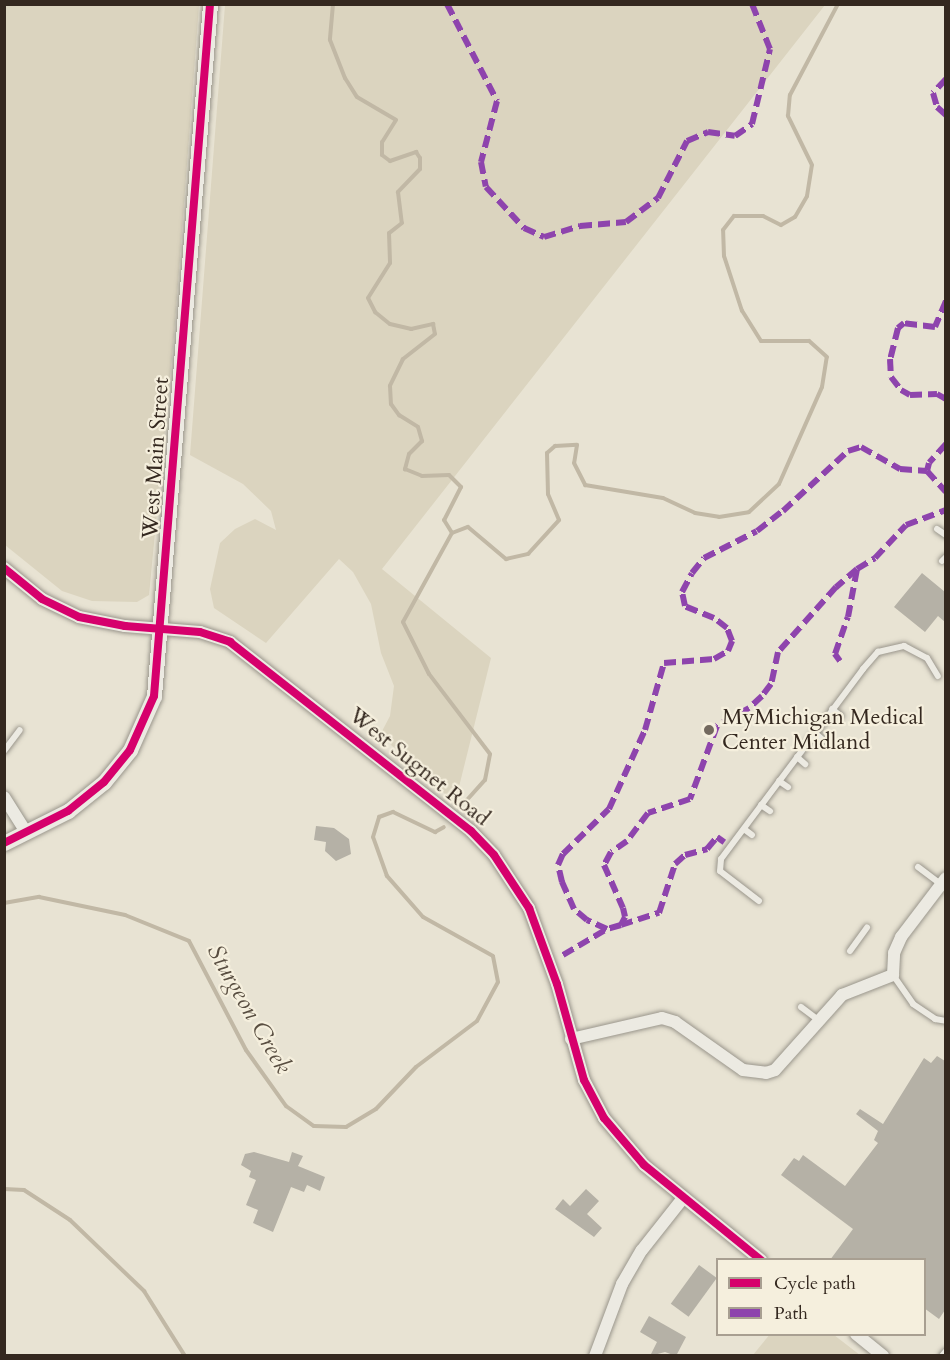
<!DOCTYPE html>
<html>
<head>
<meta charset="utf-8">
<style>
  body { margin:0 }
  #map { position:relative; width:950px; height:1360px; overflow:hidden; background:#e8e3d3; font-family:Cardo,serif }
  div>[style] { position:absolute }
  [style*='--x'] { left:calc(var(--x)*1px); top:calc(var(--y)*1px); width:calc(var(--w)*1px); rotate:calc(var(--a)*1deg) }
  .green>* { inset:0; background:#dbd4bf }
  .stream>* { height:4px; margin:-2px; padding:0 2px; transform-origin:2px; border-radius:2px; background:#c1b8a5 }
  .building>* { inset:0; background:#b5b1a6; transform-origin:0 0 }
  .roads { filter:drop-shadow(0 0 2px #9a968c) drop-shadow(0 0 2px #9a968c) }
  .service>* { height:6px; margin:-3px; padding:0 3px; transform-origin:3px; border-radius:3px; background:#eceae2 }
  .minor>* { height:12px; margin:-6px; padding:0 6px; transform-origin:6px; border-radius:6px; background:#eceae2 }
  .tertiary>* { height:15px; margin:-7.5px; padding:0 7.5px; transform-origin:7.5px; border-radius:7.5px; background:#eceae2 }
  .quiet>* { height:6px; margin-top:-3px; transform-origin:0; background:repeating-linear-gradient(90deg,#8e44ad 0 12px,transparent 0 18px) }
  .cycleway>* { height:8px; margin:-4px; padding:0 4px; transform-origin:4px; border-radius:4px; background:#d6006c }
  .dots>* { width:16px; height:16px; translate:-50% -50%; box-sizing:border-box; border:3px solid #f5efdd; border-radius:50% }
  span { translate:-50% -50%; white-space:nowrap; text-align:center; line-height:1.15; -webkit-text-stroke:4.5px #f5efdd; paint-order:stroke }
  .street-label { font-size:22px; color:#34281f }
  .poi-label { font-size:22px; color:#34281f }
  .left { translate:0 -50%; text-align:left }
  .water-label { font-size:24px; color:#594e41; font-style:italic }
  .frame { position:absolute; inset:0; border:6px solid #34281f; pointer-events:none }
  .legend { position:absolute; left:716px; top:1258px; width:210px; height:78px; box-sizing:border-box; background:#f5efdd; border:2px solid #a89f91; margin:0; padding:8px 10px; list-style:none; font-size:18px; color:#34281f }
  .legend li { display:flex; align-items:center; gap:12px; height:30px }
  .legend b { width:30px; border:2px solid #a89f91 }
</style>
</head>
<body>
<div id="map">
  <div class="green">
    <i style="clip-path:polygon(4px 5px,199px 5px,174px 336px,149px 595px,137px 602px,92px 601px,62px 591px,5px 545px)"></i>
    <i style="clip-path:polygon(225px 5px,825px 5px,382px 569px,491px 658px,455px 803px,380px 735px,390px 716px,394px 686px,381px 653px,371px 604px,353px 572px,339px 559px,266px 643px,214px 608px,210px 589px,220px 543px,235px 529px,255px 519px,276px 530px,271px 511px,243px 484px,190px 455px)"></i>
    <i style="clip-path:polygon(770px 1334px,834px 1335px,860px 1355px,753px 1355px)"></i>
  </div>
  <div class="stream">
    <i style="--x:333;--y:4;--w:36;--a:95"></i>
    <i style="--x:330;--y:40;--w:41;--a:68.5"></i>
    <i style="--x:345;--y:78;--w:22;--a:58"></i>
    <i style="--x:357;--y:97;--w:45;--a:30.5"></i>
    <i style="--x:396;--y:120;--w:26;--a:122"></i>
    <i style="--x:382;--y:142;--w:13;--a:90"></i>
    <i style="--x:382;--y:155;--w:10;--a:37"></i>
    <i style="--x:390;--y:161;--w:28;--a:-19"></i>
    <i style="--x:416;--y:152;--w:7;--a:56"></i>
    <i style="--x:420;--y:158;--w:11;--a:90"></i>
    <i style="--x:420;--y:169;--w:32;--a:134"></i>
    <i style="--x:398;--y:192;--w:31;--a:83"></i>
    <i style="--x:402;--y:223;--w:16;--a:142"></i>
    <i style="--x:389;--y:233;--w:30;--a:88"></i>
    <i style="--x:390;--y:263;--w:41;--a:122.2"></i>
    <i style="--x:368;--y:298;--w:16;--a:63"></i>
    <i style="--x:375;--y:312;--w:19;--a:39"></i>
    <i style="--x:390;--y:324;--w:22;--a:13"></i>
    <i style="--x:411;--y:329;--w:23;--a:-13"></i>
    <i style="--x:433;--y:324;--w:10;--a:79"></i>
    <i style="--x:435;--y:334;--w:41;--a:142"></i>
    <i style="--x:403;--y:359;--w:30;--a:116"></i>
    <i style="--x:390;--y:386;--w:18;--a:87"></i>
    <i style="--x:391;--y:404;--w:14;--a:54"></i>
    <i style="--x:399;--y:415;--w:22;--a:32"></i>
    <i style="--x:418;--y:427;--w:15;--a:74"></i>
    <i style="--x:422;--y:441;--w:18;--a:135"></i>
    <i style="--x:409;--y:454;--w:16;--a:105"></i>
    <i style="--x:405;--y:469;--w:18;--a:22"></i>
    <i style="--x:422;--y:476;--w:27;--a:-2"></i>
    <i style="--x:449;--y:475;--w:17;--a:45"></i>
    <i style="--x:461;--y:487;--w:37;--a:117"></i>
    <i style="--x:444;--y:520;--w:15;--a:58"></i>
    <i style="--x:917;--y:4;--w:23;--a:0"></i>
    <i style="--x:466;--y:801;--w:28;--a:-48"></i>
    <i style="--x:485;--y:780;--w:26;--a:-79"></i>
    <i style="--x:490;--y:754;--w:101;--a:-127.3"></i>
    <i style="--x:429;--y:674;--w:58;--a:-116.6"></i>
    <i style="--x:403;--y:622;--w:102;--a:-61.2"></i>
    <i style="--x:452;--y:533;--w:17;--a:-21"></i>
    <i style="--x:468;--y:527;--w:50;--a:40.1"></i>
    <i style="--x:506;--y:559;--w:23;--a:-13"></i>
    <i style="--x:528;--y:554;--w:46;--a:-47.6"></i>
    <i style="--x:559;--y:520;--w:28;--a:-113"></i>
    <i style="--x:548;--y:494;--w:41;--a:-91.4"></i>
    <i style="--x:547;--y:453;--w:11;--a:-41"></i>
    <i style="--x:555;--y:446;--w:22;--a:-3"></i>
    <i style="--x:577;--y:445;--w:18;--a:99"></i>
    <i style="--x:574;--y:463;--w:25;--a:63"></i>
    <i style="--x:585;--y:485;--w:79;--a:9.5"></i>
    <i style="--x:663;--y:498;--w:35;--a:25"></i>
    <i style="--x:695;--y:513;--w:24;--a:9"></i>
    <i style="--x:719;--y:517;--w:30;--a:-9"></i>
    <i style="--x:749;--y:512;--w:41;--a:-43"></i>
    <i style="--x:779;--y:484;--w:106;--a:-66.1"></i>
    <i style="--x:822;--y:387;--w:30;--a:-81"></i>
    <i style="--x:827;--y:357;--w:24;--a:-138"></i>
    <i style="--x:809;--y:341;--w:48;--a:180"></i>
    <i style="--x:761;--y:341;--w:36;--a:-122"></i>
    <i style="--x:742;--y:311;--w:58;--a:-108.1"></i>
    <i style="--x:724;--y:256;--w:26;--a:-92"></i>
    <i style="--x:723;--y:230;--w:18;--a:-52"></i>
    <i style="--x:734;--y:216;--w:29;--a:0"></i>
    <i style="--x:763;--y:216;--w:20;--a:27"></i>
    <i style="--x:781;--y:225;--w:16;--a:-30"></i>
    <i style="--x:795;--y:217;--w:24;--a:-60"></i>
    <i style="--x:807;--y:196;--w:31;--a:-81"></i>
    <i style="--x:812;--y:165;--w:55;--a:-116.1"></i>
    <i style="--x:788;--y:116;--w:21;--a:-85"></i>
    <i style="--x:790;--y:95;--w:103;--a:-62.2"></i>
    <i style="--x:4;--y:903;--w:36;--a:-10"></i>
    <i style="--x:39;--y:897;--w:88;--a:11.8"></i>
    <i style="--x:125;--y:915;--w:69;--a:22.1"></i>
    <i style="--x:189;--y:941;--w:123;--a:62.4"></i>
    <i style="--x:246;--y:1050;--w:69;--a:54.5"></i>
    <i style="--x:286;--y:1106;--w:34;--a:36"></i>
    <i style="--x:314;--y:1126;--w:32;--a:2"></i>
    <i style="--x:346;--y:1127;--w:35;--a:-31"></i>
    <i style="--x:376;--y:1109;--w:58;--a:-46.4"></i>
    <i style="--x:416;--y:1067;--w:76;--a:-37"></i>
    <i style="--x:477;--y:1021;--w:44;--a:-61.7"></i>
    <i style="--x:498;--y:982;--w:26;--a:-101"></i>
    <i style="--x:493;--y:956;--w:80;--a:-150.9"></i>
    <i style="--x:423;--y:917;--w:55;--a:-131.3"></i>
    <i style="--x:387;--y:876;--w:41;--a:-109.7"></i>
    <i style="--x:373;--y:837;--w:21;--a:-73"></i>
    <i style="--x:379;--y:817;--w:15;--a:-20"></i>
    <i style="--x:393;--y:812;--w:47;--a:25.5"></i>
    <i style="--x:435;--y:832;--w:10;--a:-29"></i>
    <i style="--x:4;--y:1189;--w:20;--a:3"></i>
    <i style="--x:24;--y:1190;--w:55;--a:33.1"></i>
    <i style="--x:70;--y:1220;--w:103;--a:43.8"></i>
    <i style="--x:144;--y:1291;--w:77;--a:57.8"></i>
  </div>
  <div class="building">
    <i style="clip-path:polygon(922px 573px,945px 592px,945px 622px,938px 616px,925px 632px,894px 607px)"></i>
    <i style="clip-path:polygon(316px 826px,334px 828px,349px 839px,351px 854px,336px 861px,325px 851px,326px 842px,314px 840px)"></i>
    <i style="clip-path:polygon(937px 1056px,945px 1061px,945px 1310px,939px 1319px,924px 1308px,924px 1260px,830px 1260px,853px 1229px,781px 1175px,794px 1158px,799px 1161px,803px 1155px,845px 1186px,878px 1143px,874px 1140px,878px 1131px,856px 1114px,860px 1109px,883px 1124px,924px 1058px,931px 1063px)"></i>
    <i style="clip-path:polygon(254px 1152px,289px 1162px,292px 1152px,303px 1156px,298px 1166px,325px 1177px,320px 1191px,307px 1185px,304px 1192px,291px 1187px,273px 1232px,253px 1223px,258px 1210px,246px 1205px,256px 1180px,249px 1177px,251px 1171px,241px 1165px,245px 1154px)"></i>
    <i style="clip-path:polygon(586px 1189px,599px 1201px,587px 1214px,602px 1228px,594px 1237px,555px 1209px,563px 1199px,570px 1206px)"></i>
    <i style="left:699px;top:1265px;width:22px;height:48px;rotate:36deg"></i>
    <i style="clip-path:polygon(649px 1316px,686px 1337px,676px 1356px,665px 1352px,650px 1356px,657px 1342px,640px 1332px)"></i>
  </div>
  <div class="roads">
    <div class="service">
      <i style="--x:937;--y:529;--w:11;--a:34"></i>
      <i style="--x:942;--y:561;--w:6;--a:-45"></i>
      <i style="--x:832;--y:709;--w:11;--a:38"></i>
      <i style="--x:815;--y:733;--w:11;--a:41"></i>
      <i style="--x:4;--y:751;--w:26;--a:-53"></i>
      <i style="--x:797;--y:757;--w:11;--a:41"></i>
      <i style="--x:779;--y:781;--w:11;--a:34"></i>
      <i style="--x:761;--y:805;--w:11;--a:34"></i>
      <i style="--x:744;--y:829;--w:10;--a:37"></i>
      <i style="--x:918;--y:867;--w:31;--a:37"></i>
      <i style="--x:759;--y:901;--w:49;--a:-142.4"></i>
      <i style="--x:720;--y:871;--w:12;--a:-85"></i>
      <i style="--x:721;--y:859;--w:237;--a:-53.2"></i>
      <i style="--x:863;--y:669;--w:23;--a:-49"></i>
      <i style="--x:878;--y:652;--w:27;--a:-13"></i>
      <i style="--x:904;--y:646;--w:26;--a:28"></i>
      <i style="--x:927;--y:658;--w:21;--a:59"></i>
      <i style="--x:850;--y:951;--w:29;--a:-54"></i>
      <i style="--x:893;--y:975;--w:35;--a:55"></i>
      <i style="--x:913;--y:1004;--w:27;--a:34"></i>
      <i style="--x:935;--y:1019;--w:11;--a:10"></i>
      <i style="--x:801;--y:1007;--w:21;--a:37"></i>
      <i style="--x:942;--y:1356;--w:6;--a:-51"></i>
    </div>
    <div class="minor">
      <i style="--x:4;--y:568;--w:49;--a:39.2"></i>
      <i style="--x:42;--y:599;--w:41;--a:25.9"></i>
      <i style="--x:79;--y:617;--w:47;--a:11.1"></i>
      <i style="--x:125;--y:626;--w:75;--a:4.6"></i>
      <i style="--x:200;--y:632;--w:32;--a:18"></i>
      <i style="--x:230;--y:642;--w:306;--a:38.1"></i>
      <i style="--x:471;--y:831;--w:33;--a:46"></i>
      <i style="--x:494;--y:855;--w:64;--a:56.6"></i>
      <i style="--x:529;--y:908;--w:81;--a:69.8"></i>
      <i style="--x:557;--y:984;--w:100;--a:74.3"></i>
      <i style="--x:584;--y:1080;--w:43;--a:62.2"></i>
      <i style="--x:604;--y:1118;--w:62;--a:49.6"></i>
      <i style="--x:644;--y:1165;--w:151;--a:39.1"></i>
      <i style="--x:4;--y:797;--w:41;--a:57.8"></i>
      <i style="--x:571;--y:1039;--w:93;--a:-13"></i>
      <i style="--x:662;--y:1018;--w:14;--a:17"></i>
      <i style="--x:675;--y:1022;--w:83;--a:35.2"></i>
      <i style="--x:743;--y:1070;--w:23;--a:7"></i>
      <i style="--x:766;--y:1073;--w:9;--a:-18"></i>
      <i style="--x:775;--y:1070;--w:101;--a:-48.2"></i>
      <i style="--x:842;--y:995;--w:55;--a:-21.4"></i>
      <i style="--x:893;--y:975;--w:22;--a:-87"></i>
      <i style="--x:894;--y:953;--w:17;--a:-66"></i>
      <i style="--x:901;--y:937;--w:74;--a:-52.7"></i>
      <i style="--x:856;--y:1334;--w:35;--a:39"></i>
      <i style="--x:595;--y:1356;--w:77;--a:-69.4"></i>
      <i style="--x:622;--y:1284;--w:39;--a:-60"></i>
      <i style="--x:642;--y:1250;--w:66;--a:-51.7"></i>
    </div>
    <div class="tertiary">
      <i style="--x:4;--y:843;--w:72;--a:-26.6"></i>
      <i style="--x:68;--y:811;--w:46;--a:-38.9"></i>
      <i style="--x:104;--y:782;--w:41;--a:-50.9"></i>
      <i style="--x:130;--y:750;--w:59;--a:-66"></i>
      <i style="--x:154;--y:696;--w:694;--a:-85.37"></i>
    </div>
  </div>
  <div class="quiet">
    <i style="--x:447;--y:4;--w:109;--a:62.7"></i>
    <i style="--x:497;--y:101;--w:63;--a:104.7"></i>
    <i style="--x:481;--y:162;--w:25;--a:79"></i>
    <i style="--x:486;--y:187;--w:56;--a:47.2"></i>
    <i style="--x:524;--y:228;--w:22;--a:24"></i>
    <i style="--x:544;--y:237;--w:38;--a:-17"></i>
    <i style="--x:580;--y:226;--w:46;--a:-5"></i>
    <i style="--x:626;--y:222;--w:40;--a:-37"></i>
    <i style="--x:658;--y:198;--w:64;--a:-63"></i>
    <i style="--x:687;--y:141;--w:23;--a:-23"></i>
    <i style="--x:708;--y:132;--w:27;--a:8"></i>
    <i style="--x:735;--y:136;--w:21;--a:-35"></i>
    <i style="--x:752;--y:124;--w:77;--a:-76.5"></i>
    <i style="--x:770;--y:49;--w:48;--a:-111.8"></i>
    <i style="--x:946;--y:79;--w:19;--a:133"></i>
    <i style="--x:933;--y:93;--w:15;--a:74"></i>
    <i style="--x:937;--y:107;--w:12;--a:42"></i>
    <i style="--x:946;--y:301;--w:28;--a:113"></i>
    <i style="--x:935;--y:327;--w:31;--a:-173"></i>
    <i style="--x:904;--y:323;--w:8;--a:140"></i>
    <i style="--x:898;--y:328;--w:32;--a:104"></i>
    <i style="--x:890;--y:359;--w:18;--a:87"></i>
    <i style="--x:891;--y:377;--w:16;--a:52"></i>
    <i style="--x:901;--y:390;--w:10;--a:29"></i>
    <i style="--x:910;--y:395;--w:27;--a:-2"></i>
    <i style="--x:937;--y:394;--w:10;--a:29"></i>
    <i style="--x:946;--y:444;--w:25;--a:132"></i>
    <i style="--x:929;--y:463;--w:8;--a:104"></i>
    <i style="--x:927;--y:471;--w:28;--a:48"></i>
    <i style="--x:857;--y:569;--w:28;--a:139"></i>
    <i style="--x:836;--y:587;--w:87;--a:131.7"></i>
    <i style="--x:778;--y:652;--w:33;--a:102"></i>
    <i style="--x:771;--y:684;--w:15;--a:127"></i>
    <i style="--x:762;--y:696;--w:18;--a:137"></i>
    <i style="--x:749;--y:708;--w:37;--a:151"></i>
    <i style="--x:717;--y:726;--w:78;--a:110.3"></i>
    <i style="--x:690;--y:799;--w:44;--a:161.6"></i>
    <i style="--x:648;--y:813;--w:35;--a:127"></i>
    <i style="--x:627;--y:841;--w:19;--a:145"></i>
    <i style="--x:611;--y:852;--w:15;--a:118"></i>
    <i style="--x:604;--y:865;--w:47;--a:66.2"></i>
    <i style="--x:623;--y:908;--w:9;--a:77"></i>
    <i style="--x:625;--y:917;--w:9;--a:117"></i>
    <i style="--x:621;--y:925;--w:15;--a:164"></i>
    <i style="--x:607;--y:929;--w:22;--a:-156"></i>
    <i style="--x:587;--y:920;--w:17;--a:-140"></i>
    <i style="--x:574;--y:909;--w:30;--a:-114"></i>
    <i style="--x:562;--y:882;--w:17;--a:-103"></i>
    <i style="--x:558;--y:865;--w:12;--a:-66"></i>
    <i style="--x:563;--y:854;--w:64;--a:-44.4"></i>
    <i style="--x:609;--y:809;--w:87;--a:-65.5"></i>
    <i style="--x:645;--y:730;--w:70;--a:-74.2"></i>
    <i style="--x:664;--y:663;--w:50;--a:-4.6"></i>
    <i style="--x:714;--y:659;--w:16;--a:-30"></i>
    <i style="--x:728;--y:651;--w:11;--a:-68"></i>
    <i style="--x:732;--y:641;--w:14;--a:-111"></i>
    <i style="--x:727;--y:628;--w:16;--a:-142"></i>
    <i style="--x:714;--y:618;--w:31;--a:-158"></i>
    <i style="--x:685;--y:606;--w:14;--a:-102"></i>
    <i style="--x:682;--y:592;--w:21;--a:-62"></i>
    <i style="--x:692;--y:573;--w:19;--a:-51"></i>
    <i style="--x:704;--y:558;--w:59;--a:-27"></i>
    <i style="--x:757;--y:531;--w:33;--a:-38"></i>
    <i style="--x:783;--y:511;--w:88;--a:-42.7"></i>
    <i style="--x:848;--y:451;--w:14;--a:-17"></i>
    <i style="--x:861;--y:447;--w:45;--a:29.4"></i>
    <i style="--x:900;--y:469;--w:27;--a:4"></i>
    <i style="--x:840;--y:661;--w:9;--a:-126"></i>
    <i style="--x:835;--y:654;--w:39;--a:-71"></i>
    <i style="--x:848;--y:617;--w:49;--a:-79.4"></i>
    <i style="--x:857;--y:569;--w:21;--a:-31"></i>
    <i style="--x:875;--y:558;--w:45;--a:-46.8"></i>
    <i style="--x:906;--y:525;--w:43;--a:-20.6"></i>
    <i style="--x:621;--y:925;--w:40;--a:-18"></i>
    <i style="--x:659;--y:913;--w:52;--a:-71.9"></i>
    <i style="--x:675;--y:864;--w:13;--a:-42"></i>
    <i style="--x:685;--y:855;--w:23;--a:-15"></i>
    <i style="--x:707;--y:849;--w:16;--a:-50"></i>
    <i style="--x:717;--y:837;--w:9;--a:36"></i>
    <i style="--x:563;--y:955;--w:51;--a:-30.6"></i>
  </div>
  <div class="cycleway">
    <i style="--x:4;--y:568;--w:49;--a:39.2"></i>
    <i style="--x:42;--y:599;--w:41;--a:25.9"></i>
    <i style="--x:79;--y:617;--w:47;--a:11.1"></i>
    <i style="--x:125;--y:626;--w:75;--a:4.6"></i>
    <i style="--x:200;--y:632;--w:32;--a:18"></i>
    <i style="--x:230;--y:642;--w:306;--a:38.1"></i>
    <i style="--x:471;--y:831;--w:33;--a:46"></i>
    <i style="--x:494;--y:855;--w:64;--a:56.6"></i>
    <i style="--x:529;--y:908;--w:81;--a:69.8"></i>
    <i style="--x:557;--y:984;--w:100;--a:74.3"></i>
    <i style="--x:584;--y:1080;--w:43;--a:62.2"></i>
    <i style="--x:604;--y:1118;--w:62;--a:49.6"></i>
    <i style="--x:644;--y:1165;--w:151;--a:39.1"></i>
    <i style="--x:4;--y:843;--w:72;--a:-26.6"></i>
    <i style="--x:68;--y:811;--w:46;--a:-38.9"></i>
    <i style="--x:104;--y:782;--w:41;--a:-50.9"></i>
    <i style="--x:130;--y:750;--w:59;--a:-66"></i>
    <i style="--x:154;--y:696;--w:694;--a:-85.37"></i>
  </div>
  <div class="dots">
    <i style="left:709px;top:730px;background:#73695e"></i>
  </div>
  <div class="street-label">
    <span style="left:156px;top:458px;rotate:-86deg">West Main Street</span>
    <span style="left:419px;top:767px;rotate:39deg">West Sugnet Road</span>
  </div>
  <div class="poi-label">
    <span class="left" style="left:722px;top:730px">MyMichigan Medical<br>Center Midland</span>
  </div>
  <div class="water-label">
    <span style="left:249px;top:1009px;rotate:60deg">Sturgeon Creek</span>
  </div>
  <div class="frame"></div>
  <ul class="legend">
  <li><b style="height:8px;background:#d6006c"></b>Cycle path</li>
  <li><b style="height:8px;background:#8e44ad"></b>Path</li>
  </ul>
</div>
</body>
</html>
